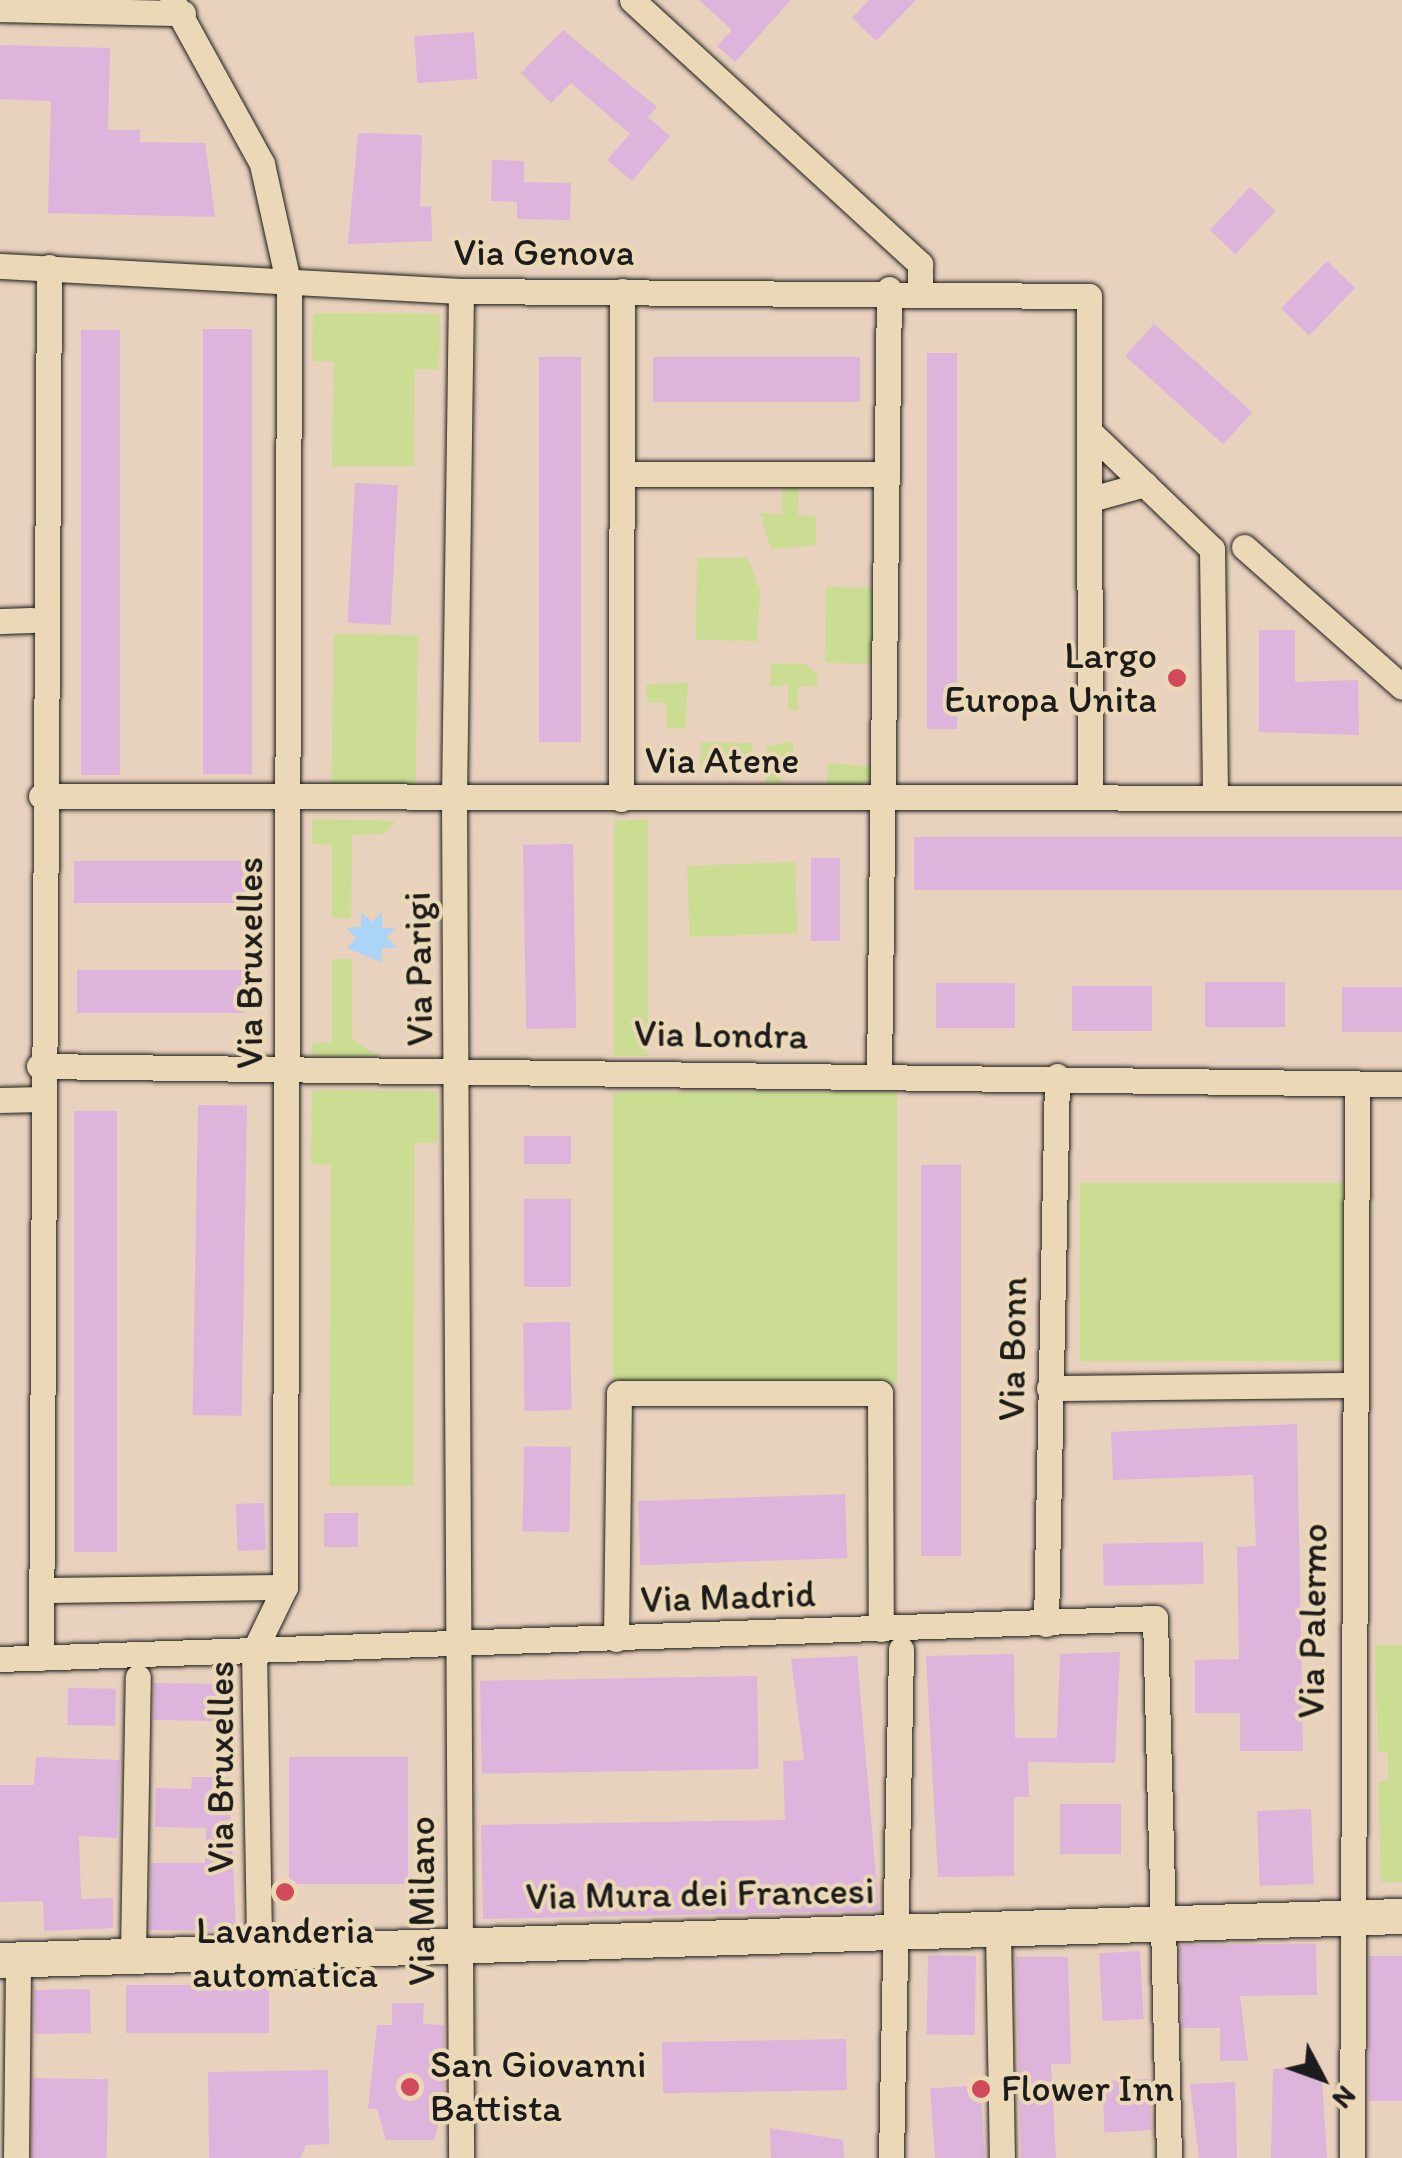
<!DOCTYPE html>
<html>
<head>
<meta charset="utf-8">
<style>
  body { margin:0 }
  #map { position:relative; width:1402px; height:2158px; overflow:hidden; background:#e8d1bd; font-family:Itim,sans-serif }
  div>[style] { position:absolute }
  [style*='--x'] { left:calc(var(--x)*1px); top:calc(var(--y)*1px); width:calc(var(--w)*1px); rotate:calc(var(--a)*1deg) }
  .green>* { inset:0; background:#cadd92; transform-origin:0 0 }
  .water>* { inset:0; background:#abd4f6 }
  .building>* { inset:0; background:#ddb4db; transform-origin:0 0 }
  .roads { filter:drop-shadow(0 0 2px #1c1c1c) drop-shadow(0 0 2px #1c1c1c) }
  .street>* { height:25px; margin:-12.5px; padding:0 12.5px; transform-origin:12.5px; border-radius:12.5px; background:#ebd8b6 }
  .secondary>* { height:35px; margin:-17.5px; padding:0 17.5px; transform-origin:17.5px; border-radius:17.5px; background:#ebd8b6 }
  .dots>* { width:28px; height:28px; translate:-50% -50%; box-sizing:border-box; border:5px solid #ebd8b6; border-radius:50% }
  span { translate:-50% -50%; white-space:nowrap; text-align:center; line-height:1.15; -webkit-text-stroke:8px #ebd8b6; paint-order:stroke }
  .street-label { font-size:38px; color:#1c1c1c }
  .poi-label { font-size:38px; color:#1c1c1c }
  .right { translate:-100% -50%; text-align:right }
  .left { translate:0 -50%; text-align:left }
  .north { position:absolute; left:1272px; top:2028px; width:100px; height:100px; -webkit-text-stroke:8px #ebd8b6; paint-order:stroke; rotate:131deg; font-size:28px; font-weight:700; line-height:40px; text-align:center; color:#1c1c1c }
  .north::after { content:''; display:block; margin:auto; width:35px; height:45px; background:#1c1c1c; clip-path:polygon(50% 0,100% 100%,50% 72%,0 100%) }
</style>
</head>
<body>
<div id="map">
  <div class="green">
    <i style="clip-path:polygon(313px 313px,440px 314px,439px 369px,415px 369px,414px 466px,332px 466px,334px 362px,312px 361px)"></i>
    <i style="clip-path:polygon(783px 487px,799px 487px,798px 515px,816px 516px,816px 545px,771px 549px,760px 513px,782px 514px)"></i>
    <i style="clip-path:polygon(697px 558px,748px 558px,760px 591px,757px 641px,696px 640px)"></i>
    <i style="left:826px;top:587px;width:49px;height:76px;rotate:1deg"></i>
    <i style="left:334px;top:634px;width:84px;height:152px;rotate:1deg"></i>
    <i style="clip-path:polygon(771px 663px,805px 664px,817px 674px,817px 686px,798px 687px,798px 710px,788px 710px,788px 686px,770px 686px)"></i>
    <i style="clip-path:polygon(688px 683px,685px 728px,667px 729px,666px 703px,647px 703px,646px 684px)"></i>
    <i style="clip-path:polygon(793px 741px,793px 767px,780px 767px,780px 784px,766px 783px,766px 747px)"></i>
    <i style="left:701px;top:742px;width:51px;height:25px;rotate:1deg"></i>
    <i style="clip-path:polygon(828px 763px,878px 767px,878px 782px,827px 786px)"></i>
    <i style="clip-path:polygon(312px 819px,396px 821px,383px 834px,352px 835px,351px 918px,332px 918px,332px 845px,312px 844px)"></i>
    <i style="left:614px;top:820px;width:34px;height:236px"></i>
    <i style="left:795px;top:862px;width:71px;height:108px;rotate:88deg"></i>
    <i style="clip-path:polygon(332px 959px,352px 959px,352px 1039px,379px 1056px,312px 1056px,312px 1043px,332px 1042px)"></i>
    <i style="clip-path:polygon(312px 1090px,437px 1091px,437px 1143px,415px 1143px,413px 1486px,329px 1486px,331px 1165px,311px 1164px)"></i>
    <i style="left:613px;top:1092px;width:284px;height:291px"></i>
    <i style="left:1343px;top:1183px;width:178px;height:263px;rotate:90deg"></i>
    <i style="clip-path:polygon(1375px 1645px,1402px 1645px,1402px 1882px,1381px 1882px,1378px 1782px,1388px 1781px,1388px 1753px,1378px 1752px)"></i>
  </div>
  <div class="water">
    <i style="clip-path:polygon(361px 912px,372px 922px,382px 912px,382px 928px,395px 928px,387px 938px,397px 948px,382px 948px,381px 962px,347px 948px,356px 938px,346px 928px,361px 927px)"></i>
  </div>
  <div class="building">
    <i style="clip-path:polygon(699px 0,791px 0,735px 62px,717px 46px,732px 30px)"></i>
    <i style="clip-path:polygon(869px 0,916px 0,876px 41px,852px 18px)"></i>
    <i style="clip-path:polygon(563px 30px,657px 107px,648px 117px,670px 136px,632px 181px,607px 160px,630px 134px,571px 83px,551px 103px,521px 73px)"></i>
    <i style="left:474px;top:32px;width:47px;height:60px;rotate:86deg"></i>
    <i style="clip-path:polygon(0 45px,110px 48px,108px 130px,140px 130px,140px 142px,205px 143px,215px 217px,48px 213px,51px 101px,0 99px)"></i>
    <i style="clip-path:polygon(358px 133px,422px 135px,420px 207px,431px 206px,432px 241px,348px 244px)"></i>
    <i style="clip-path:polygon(492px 160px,524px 161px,524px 182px,571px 183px,570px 220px,517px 219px,517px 202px,491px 201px)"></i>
    <i style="left:1250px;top:187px;width:35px;height:59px;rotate:43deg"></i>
    <i style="left:1327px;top:261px;width:39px;height:66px;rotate:44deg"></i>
    <i style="left:1154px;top:324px;width:132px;height:43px;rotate:42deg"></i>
    <i style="left:203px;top:329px;width:49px;height:445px"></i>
    <i style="left:81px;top:330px;width:39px;height:445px"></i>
    <i style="left:957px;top:353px;width:376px;height:30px;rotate:90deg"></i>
    <i style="left:581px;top:357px;width:385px;height:42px;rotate:90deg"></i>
    <i style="left:653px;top:357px;width:207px;height:45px"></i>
    <i style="left:355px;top:483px;width:43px;height:140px;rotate:3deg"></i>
    <i style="clip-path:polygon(1259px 630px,1295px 630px,1295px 682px,1358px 680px,1359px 735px,1259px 732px)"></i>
    <i style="left:1402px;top:837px;width:53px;height:488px;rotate:90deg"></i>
    <i style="left:573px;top:844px;width:184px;height:50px;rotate:89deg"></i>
    <i style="left:811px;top:858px;width:29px;height:83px"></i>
    <i style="left:74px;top:861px;width:172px;height:42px"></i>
    <i style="left:77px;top:970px;width:167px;height:43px"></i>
    <i style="left:1285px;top:982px;width:45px;height:80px;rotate:90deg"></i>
    <i style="left:1015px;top:983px;width:45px;height:79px;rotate:90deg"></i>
    <i style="left:1152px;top:986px;width:45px;height:80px;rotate:90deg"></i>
    <i style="left:1342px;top:987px;width:60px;height:45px"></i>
    <i style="left:198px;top:1105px;width:49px;height:310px;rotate:1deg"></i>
    <i style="left:74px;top:1111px;width:43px;height:441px"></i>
    <i style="left:571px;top:1136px;width:28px;height:47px;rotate:90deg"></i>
    <i style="left:921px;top:1165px;width:40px;height:391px"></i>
    <i style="left:524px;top:1199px;width:47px;height:88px"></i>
    <i style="left:570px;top:1322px;width:88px;height:47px;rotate:89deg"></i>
    <i style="clip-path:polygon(1297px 1424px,1303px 1751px,1240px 1751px,1240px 1713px,1195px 1713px,1195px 1660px,1239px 1659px,1237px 1547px,1256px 1546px,1253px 1475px,1113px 1480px,1111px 1432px)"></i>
    <i style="left:571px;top:1447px;width:85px;height:47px;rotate:91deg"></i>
    <i style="left:845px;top:1494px;width:64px;height:207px;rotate:88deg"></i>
    <i style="left:264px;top:1503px;width:47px;height:28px;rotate:88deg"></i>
    <i style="left:324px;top:1513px;width:34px;height:34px"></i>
    <i style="left:1203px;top:1542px;width:42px;height:100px;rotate:89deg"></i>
    <i style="clip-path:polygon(1120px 1652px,1115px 1763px,1028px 1762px,1029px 1797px,1014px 1797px,1014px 1876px,938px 1877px,926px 1656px,1014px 1654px,1015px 1738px,1057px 1738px,1060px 1654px)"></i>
    <i style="clip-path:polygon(857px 1656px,879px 1911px,483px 1919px,481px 1825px,785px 1820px,783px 1761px,804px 1760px,791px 1659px)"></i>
    <i style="left:757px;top:1676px;width:93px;height:277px;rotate:89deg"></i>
    <i style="left:154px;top:1683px;width:63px;height:37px;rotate:1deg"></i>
    <i style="left:68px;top:1688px;width:48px;height:37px;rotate:1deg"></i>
    <i style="clip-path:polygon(36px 1757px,120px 1760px,117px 1838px,79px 1836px,81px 1899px,113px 1898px,113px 1928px,44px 1931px,43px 1901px,0 1902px,0 1785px,34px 1785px)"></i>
    <i style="left:289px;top:1757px;width:119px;height:127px"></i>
    <i style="clip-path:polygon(192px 1777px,229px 1777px,236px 1931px,150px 1930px,151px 1863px,205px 1863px,206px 1828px,155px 1827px,156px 1788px,191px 1789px)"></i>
    <i style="left:1060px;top:1804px;width:61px;height:50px"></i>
    <i style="left:1311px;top:1809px;width:75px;height:54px;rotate:88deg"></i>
    <i style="clip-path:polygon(1316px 1944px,1317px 1995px,1240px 1996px,1248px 2061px,1220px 2061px,1220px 2028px,1182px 2028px,1180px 1945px)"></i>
    <i style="left:1140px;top:1951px;width:68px;height:41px;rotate:87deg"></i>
    <i style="left:976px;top:1956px;width:79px;height:48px;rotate:91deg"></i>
    <i style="left:1369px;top:1956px;width:33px;height:145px"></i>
    <i style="clip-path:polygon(1016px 1957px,1068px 1957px,1071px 2064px,1051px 2064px,1056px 2158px,1021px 2158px)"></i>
    <i style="left:126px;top:1985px;width:143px;height:48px"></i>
    <i style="left:90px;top:1989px;width:44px;height:56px;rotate:89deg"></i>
    <i style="clip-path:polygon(392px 2003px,424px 2003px,423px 2024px,444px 2025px,444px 2110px,434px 2140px,386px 2140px,377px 2109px,368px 2109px,377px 2025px,392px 2025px)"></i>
    <i style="left:846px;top:2039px;width:51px;height:184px;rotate:89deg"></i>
    <i style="clip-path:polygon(1321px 2066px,1327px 2158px,1271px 2158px,1273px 2069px)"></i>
    <i style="clip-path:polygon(328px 2070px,329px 2144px,306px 2145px,300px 2158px,209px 2158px,208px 2072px)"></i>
    <i style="left:33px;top:2078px;width:75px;height:80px;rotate:1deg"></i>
    <i style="left:1149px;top:2079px;width:51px;height:47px;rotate:87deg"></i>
    <i style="clip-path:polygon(1235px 2082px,1237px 2158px,1199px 2158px,1190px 2084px)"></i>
    <i style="left:980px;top:2085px;width:73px;height:50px;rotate:86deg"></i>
    <i style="clip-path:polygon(770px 2128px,843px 2140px,844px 2158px,771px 2158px)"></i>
  </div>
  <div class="roads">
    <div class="street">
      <i style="--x:172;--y:0;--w:187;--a:61.2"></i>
      <i style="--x:262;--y:164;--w:125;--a:77.5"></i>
      <i style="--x:289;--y:286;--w:1301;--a:90.18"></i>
      <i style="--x:285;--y:1587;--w:71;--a:115.8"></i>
      <i style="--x:254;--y:1651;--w:295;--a:89"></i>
      <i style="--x:632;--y:0;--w:391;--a:42.5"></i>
      <i style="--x:920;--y:264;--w:25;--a:90"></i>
      <i style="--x:0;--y:9;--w:183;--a:1.3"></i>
      <i style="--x:0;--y:266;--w:462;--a:3.1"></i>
      <i style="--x:461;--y:291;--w:628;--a:0.46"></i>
      <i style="--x:1089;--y:296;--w:499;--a:89.9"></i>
      <i style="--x:461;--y:291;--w:508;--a:90.79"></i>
      <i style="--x:454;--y:799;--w:1359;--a:89.7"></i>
      <i style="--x:1090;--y:432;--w:169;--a:43.8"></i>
      <i style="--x:1212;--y:549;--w:247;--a:89.3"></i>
      <i style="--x:625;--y:474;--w:262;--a:0"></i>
      <i style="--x:1091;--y:499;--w:56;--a:-15.5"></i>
      <i style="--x:1244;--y:547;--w:211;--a:41.5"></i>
      <i style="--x:0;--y:621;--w:32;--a:-2"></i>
      <i style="--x:41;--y:796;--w:1361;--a:0.08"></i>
      <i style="--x:621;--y:799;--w:508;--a:-89.89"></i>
      <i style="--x:39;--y:1066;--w:1363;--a:0.76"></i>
      <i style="--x:879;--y:1074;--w:785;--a:-89.27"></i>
      <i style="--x:0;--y:1100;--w:43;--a:-1.3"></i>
      <i style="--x:1049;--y:1388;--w:306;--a:-0.6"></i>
      <i style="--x:41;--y:1590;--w:244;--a:-0.7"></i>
      <i style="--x:1046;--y:1624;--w:548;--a:-88.85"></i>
      <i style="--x:616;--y:1639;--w:246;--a:-89.3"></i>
      <i style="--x:619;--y:1393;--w:261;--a:0"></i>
      <i style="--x:880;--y:1393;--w:236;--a:89.8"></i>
      <i style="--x:41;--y:1658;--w:1391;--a:-89.67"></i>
      <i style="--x:0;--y:1659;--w:1156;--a:-2.03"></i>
      <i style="--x:1155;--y:1618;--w:540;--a:88.51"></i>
      <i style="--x:998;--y:1932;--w:226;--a:89"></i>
      <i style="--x:133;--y:1953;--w:276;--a:-89"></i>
      <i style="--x:16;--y:2158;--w:198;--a:-89.4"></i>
      <i style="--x:891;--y:2158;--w:509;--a:-88.87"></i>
      <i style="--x:1352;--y:2158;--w:1074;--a:-89.73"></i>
    </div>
    <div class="secondary">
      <i style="--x:0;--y:1960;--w:1403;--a:-1.8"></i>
    </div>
  </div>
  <div class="dots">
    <i style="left:1177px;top:678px;background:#d1495b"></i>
    <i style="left:285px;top:1892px;background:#d1495b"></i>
    <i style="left:410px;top:2087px;background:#d1495b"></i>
    <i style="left:981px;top:2089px;background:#d1495b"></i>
  </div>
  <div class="street-label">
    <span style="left:544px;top:253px">Via Genova</span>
    <span style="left:722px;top:761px">Via Atene</span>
    <span style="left:250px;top:963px;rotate:-90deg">Via Bruxelles</span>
    <span style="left:419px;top:969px;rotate:-91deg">Via Parigi</span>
    <span style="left:721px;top:1035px;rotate:1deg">Via Londra</span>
    <span style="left:1013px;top:1349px;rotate:-89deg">Via Bonn</span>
    <span style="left:728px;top:1597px;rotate:-2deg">Via Madrid</span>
    <span style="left:1313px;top:1621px;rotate:-89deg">Via Palermo</span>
    <span style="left:221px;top:1767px;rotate:-90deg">Via Bruxelles</span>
    <span style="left:700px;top:1894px;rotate:-1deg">Via Mura dei Francesi</span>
    <span style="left:422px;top:1901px;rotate:-90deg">Via Milano</span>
  </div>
  <div class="poi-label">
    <span class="right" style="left:1157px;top:678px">Largo<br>Europa Unita</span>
    <span style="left:285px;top:1953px">Lavanderia<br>automatica</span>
    <span class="left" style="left:430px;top:2087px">San Giovanni<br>Battista</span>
    <span class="left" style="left:1001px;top:2089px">Flower Inn</span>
  </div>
  <div class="north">N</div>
</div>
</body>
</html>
